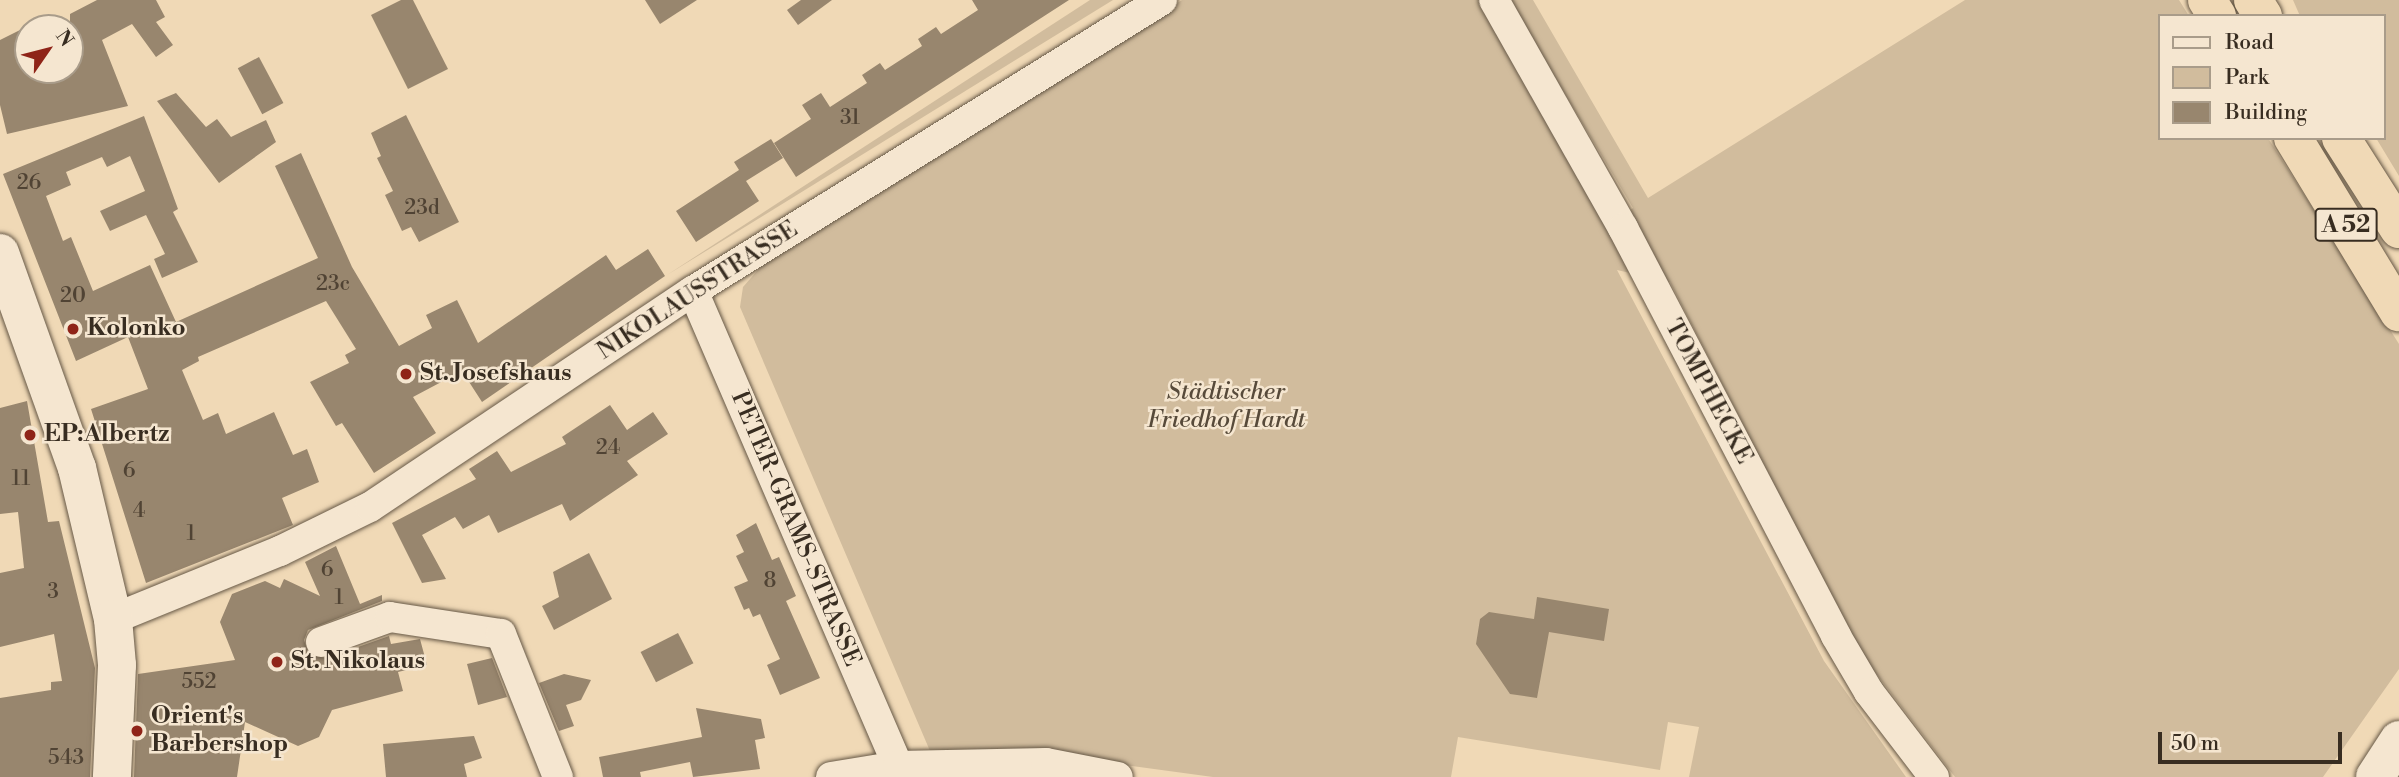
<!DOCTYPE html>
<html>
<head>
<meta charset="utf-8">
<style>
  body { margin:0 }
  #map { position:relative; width:2399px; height:777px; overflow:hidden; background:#f0d9b6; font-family:"Libre Bodoni",serif }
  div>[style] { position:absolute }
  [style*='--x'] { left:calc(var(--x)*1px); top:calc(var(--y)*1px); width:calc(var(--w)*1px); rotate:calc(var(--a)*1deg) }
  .green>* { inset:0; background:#d1bc9d }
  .building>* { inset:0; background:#98866e; transform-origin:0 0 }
  .roads { filter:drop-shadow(0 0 2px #665846) drop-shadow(0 0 2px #665846) }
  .street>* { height:30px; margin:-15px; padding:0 15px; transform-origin:15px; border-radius:15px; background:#f5e6d0 }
  .secondary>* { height:38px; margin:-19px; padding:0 19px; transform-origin:19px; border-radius:19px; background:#f5e6d0 }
  .highway>* { height:38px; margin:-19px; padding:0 19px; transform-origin:19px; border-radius:19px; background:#f0d9b6 }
  .dots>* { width:19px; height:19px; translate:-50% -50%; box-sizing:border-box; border:4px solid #f5e6d0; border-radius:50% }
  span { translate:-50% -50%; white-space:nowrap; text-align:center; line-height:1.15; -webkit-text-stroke:5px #f5e6d0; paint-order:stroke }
  .number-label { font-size:21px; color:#504334 }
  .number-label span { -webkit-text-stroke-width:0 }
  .shield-label span { padding:2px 5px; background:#f5e6d0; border:2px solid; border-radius:5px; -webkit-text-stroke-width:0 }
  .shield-label { font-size:23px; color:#382d21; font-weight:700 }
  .street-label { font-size:24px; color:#382d21 }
  .poi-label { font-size:24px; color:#382d21; font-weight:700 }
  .left { translate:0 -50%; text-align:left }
  .park-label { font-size:24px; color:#574a3a; font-style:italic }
  .legend { position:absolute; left:2158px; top:14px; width:228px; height:126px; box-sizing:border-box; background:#f5e6d0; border:2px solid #a99c8a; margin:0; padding:9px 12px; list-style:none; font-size:21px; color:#382d21 }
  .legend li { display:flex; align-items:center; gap:14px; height:35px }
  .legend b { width:35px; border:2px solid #a99c8a }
  .north { position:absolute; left:14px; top:14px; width:70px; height:70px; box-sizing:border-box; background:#f5e6d0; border:2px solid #a99c8a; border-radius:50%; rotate:55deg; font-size:19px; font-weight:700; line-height:28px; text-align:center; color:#382d21 }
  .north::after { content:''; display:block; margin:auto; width:24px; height:32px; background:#8f2418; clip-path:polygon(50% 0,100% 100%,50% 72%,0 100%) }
  .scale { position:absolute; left:2158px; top:732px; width:184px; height:32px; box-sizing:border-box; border:4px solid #382d21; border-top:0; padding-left:9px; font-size:21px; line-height:24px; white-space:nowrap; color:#382d21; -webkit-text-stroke:5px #f5e6d0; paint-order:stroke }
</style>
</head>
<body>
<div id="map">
  <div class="green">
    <i style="clip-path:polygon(1090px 0,1113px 0,667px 275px)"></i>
    <i style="clip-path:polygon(1182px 0,1479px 0,1609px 227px,1633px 208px,1509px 0,1533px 0,1648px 198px,1965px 0,2179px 0,2189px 16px,2159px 16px,2159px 138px,2268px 138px,2399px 344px,2399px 669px,2323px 777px,1955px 777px,1859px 651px,1670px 282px,1617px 270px,1824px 661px,1906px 777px,1689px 777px,1699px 727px,1668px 722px,1660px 770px,1458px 737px,1451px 777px,1213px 777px,1029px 752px,930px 751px,740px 307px,743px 287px,764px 263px)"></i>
    <i style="clip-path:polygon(2293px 0,2399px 0,2399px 176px,2376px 138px,2383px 138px,2383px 16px,2300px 16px)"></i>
  </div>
  <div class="building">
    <i style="clip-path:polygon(97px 0,156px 0,165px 17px,156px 22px,173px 45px,156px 57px,132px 24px,102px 40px,128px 106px,7px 134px,0 105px,0 40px,22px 29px,28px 42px,28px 70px,70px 70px,70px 14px)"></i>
    <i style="clip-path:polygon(401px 0,413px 0,448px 69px,408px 89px,371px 15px)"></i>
    <i style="clip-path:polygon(645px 0,697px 0,660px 24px)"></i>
    <i style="clip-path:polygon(801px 0,832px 0,798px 25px,787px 10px)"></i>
    <i style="clip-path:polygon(972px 0,1069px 0,796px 177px,774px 143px,811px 119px,802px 105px,821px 93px,830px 107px,867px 83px,862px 75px,880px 63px,885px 70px,922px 46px,918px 39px,936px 27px,941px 34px,978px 10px)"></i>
    <i style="left:259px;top:57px;width:52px;height:24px;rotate:62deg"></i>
    <i style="clip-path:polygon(176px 93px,206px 127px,217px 119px,231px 137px,266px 120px,276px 142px,219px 183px,157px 101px)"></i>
    <i style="clip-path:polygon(406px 115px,459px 222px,419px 242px,411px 227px,402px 231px,385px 195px,393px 191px,377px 158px,381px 156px,371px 133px)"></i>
    <i style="clip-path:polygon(144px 116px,178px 209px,173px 212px,198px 262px,162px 278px,154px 259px,165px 254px,146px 215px,110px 231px,100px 211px,145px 191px,130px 156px,107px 167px,102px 157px,66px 172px,71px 185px,46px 196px,63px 241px,71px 237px,93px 291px,150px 265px,176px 322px,318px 258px,275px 166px,301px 153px,352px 267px,399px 346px,432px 328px,426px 315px,457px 300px,478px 343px,606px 255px,616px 270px,648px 249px,665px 276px,482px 402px,462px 371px,413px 397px,436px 433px,374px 473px,342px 423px,336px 426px,310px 382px,349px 363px,345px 355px,356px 349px,326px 301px,198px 357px,199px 361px,182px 370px,203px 420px,218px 413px,226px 434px,274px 412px,293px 455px,307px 449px,319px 482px,282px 498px,293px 525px,146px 583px,91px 409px,148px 389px,128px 337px,76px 361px,3px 174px)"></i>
    <i style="clip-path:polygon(771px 139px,783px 158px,746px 181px,759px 201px,696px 242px,676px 211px,739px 170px,734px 162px)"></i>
    <i style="clip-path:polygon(27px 401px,48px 522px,59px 521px,95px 668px,90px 777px,0 777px,0 698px,51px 690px,51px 682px,62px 681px,54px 634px,0 647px,0 573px,24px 568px,18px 512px,0 514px,0 408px)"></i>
    <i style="clip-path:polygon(610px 405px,627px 430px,653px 412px,668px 434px,627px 461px,638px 475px,570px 521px,562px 504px,498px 533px,489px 515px,463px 529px,455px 517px,422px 535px,446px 579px,422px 583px,392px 523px,476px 479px,469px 469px,497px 451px,511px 472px,566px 444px,562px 437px)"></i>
    <i style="clip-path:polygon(756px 523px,772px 560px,779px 557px,796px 596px,786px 601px,820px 678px,780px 695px,767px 665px,780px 659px,770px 637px,760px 614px,753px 617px,749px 608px,744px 610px,734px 587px,748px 581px,736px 556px,744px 552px,736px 535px)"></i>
    <i style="clip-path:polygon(336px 546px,360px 604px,382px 595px,382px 601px,308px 630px,304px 640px,309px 655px,327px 658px,389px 636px,391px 644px,420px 639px,427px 665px,398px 672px,403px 691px,332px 710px,319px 737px,298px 746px,245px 722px,237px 777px,134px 777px,138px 674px,235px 660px,220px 622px,232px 594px,265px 581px,280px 588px,284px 579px,320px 596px,305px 562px)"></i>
    <i style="clip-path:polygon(589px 553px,612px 599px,554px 630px,542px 606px,559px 597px,553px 572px)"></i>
    <i style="clip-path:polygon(1537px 597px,1609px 609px,1604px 641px,1549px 632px,1537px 698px,1510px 694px,1476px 644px,1480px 619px,1489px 612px,1534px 619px)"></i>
    <i style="left:678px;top:633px;width:34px;height:42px;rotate:63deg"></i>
    <i style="clip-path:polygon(492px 658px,507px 697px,478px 705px,467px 664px)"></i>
    <i style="clip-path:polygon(564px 674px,591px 680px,581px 700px,566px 705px,574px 726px,559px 731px,539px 683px)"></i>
    <i style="clip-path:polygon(696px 708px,761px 719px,765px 738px,755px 740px,760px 769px,693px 777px,690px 762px,640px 772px,641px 777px,603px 777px,599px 757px,702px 737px)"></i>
    <i style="clip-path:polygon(474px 736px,482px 758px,464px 764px,467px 777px,386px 777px,383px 744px)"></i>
  </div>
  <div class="roads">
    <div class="street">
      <i style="--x:1494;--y:0;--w:262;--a:60.5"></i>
      <i style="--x:1623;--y:228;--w:460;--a:62.4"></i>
      <i style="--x:1836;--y:636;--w:65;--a:59.5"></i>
      <i style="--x:1869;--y:692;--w:107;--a:52.6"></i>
      <i style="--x:693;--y:291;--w:517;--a:66.66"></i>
      <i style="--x:113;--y:619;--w:180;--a:-22.2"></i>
      <i style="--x:280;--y:551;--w:100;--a:-26.1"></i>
      <i style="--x:370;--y:507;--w:389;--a:-33.8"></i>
      <i style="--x:693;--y:291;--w:552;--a:-31.82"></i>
      <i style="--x:321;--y:642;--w:73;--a:-19.9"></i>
      <i style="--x:390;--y:617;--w:112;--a:8.7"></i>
      <i style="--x:501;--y:634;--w:154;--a:68.3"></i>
      <i style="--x:831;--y:777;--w:68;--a:-9.3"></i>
      <i style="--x:898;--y:766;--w:148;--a:-1.2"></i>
      <i style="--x:1046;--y:763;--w:73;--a:11"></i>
    </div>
    <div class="secondary">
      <i style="--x:0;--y:253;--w:228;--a:70.3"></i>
      <i style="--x:77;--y:468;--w:155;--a:76.6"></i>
      <i style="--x:113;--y:619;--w:46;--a:85"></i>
      <i style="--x:117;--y:665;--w:112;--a:92.6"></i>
      <i style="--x:2375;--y:777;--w:44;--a:-57"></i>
    </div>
    <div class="highway">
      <i style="--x:2207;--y:0;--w:19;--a:58"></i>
      <i style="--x:2253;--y:0;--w:19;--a:58"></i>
      <i style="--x:2293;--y:138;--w:204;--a:58.7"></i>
      <i style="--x:2341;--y:138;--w:108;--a:57.5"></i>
    </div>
  </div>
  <div class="dots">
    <i style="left:73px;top:329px;background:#8f2418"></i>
    <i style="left:406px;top:374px;background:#8f2418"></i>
    <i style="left:30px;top:435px;background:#8f2418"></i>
    <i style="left:277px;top:662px;background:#8f2418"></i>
    <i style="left:137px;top:731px;background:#8f2418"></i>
  </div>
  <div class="number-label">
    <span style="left:850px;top:118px">31</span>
    <span style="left:29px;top:183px">26</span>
    <span style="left:422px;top:208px">23d</span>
    <span style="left:333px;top:284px">23c</span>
    <span style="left:73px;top:296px">20</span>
    <span style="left:608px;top:448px">24</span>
    <span style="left:129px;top:471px">6</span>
    <span style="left:21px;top:479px">11</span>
    <span style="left:139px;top:511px">4</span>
    <span style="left:191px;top:534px">1</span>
    <span style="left:327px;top:570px">6</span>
    <span style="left:770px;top:581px">8</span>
    <span style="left:53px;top:592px">3</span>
    <span style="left:339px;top:598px">1</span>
    <span style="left:199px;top:682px">552</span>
    <span style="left:66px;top:758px">543</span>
  </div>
  <div class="shield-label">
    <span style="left:2346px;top:225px">A 52</span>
  </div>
  <div class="street-label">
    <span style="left:698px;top:291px;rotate:-33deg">NIKOLAUSSTRASSE</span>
    <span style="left:1708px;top:392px;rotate:62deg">TOMPHECKE</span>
    <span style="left:795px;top:529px;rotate:67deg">PETER-GRAMS-STRASSE</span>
  </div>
  <div class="poi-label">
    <span class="left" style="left:87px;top:329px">Kolonko</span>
    <span class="left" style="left:420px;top:374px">St. Josefshaus</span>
    <span class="left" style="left:44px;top:435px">EP:Albertz</span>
    <span class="left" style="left:291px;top:662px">St. Nikolaus</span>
    <span class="left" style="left:151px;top:731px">Orient's<br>Barbershop</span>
  </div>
  <div class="park-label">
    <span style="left:1226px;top:407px">Städtischer<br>Friedhof Hardt</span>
  </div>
  <ul class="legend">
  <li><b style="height:9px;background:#f5e6d0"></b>Road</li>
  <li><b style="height:19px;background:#d1bc9d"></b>Park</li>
  <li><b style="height:19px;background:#98866e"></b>Building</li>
  </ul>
  <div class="north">N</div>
  <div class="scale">50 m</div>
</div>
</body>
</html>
